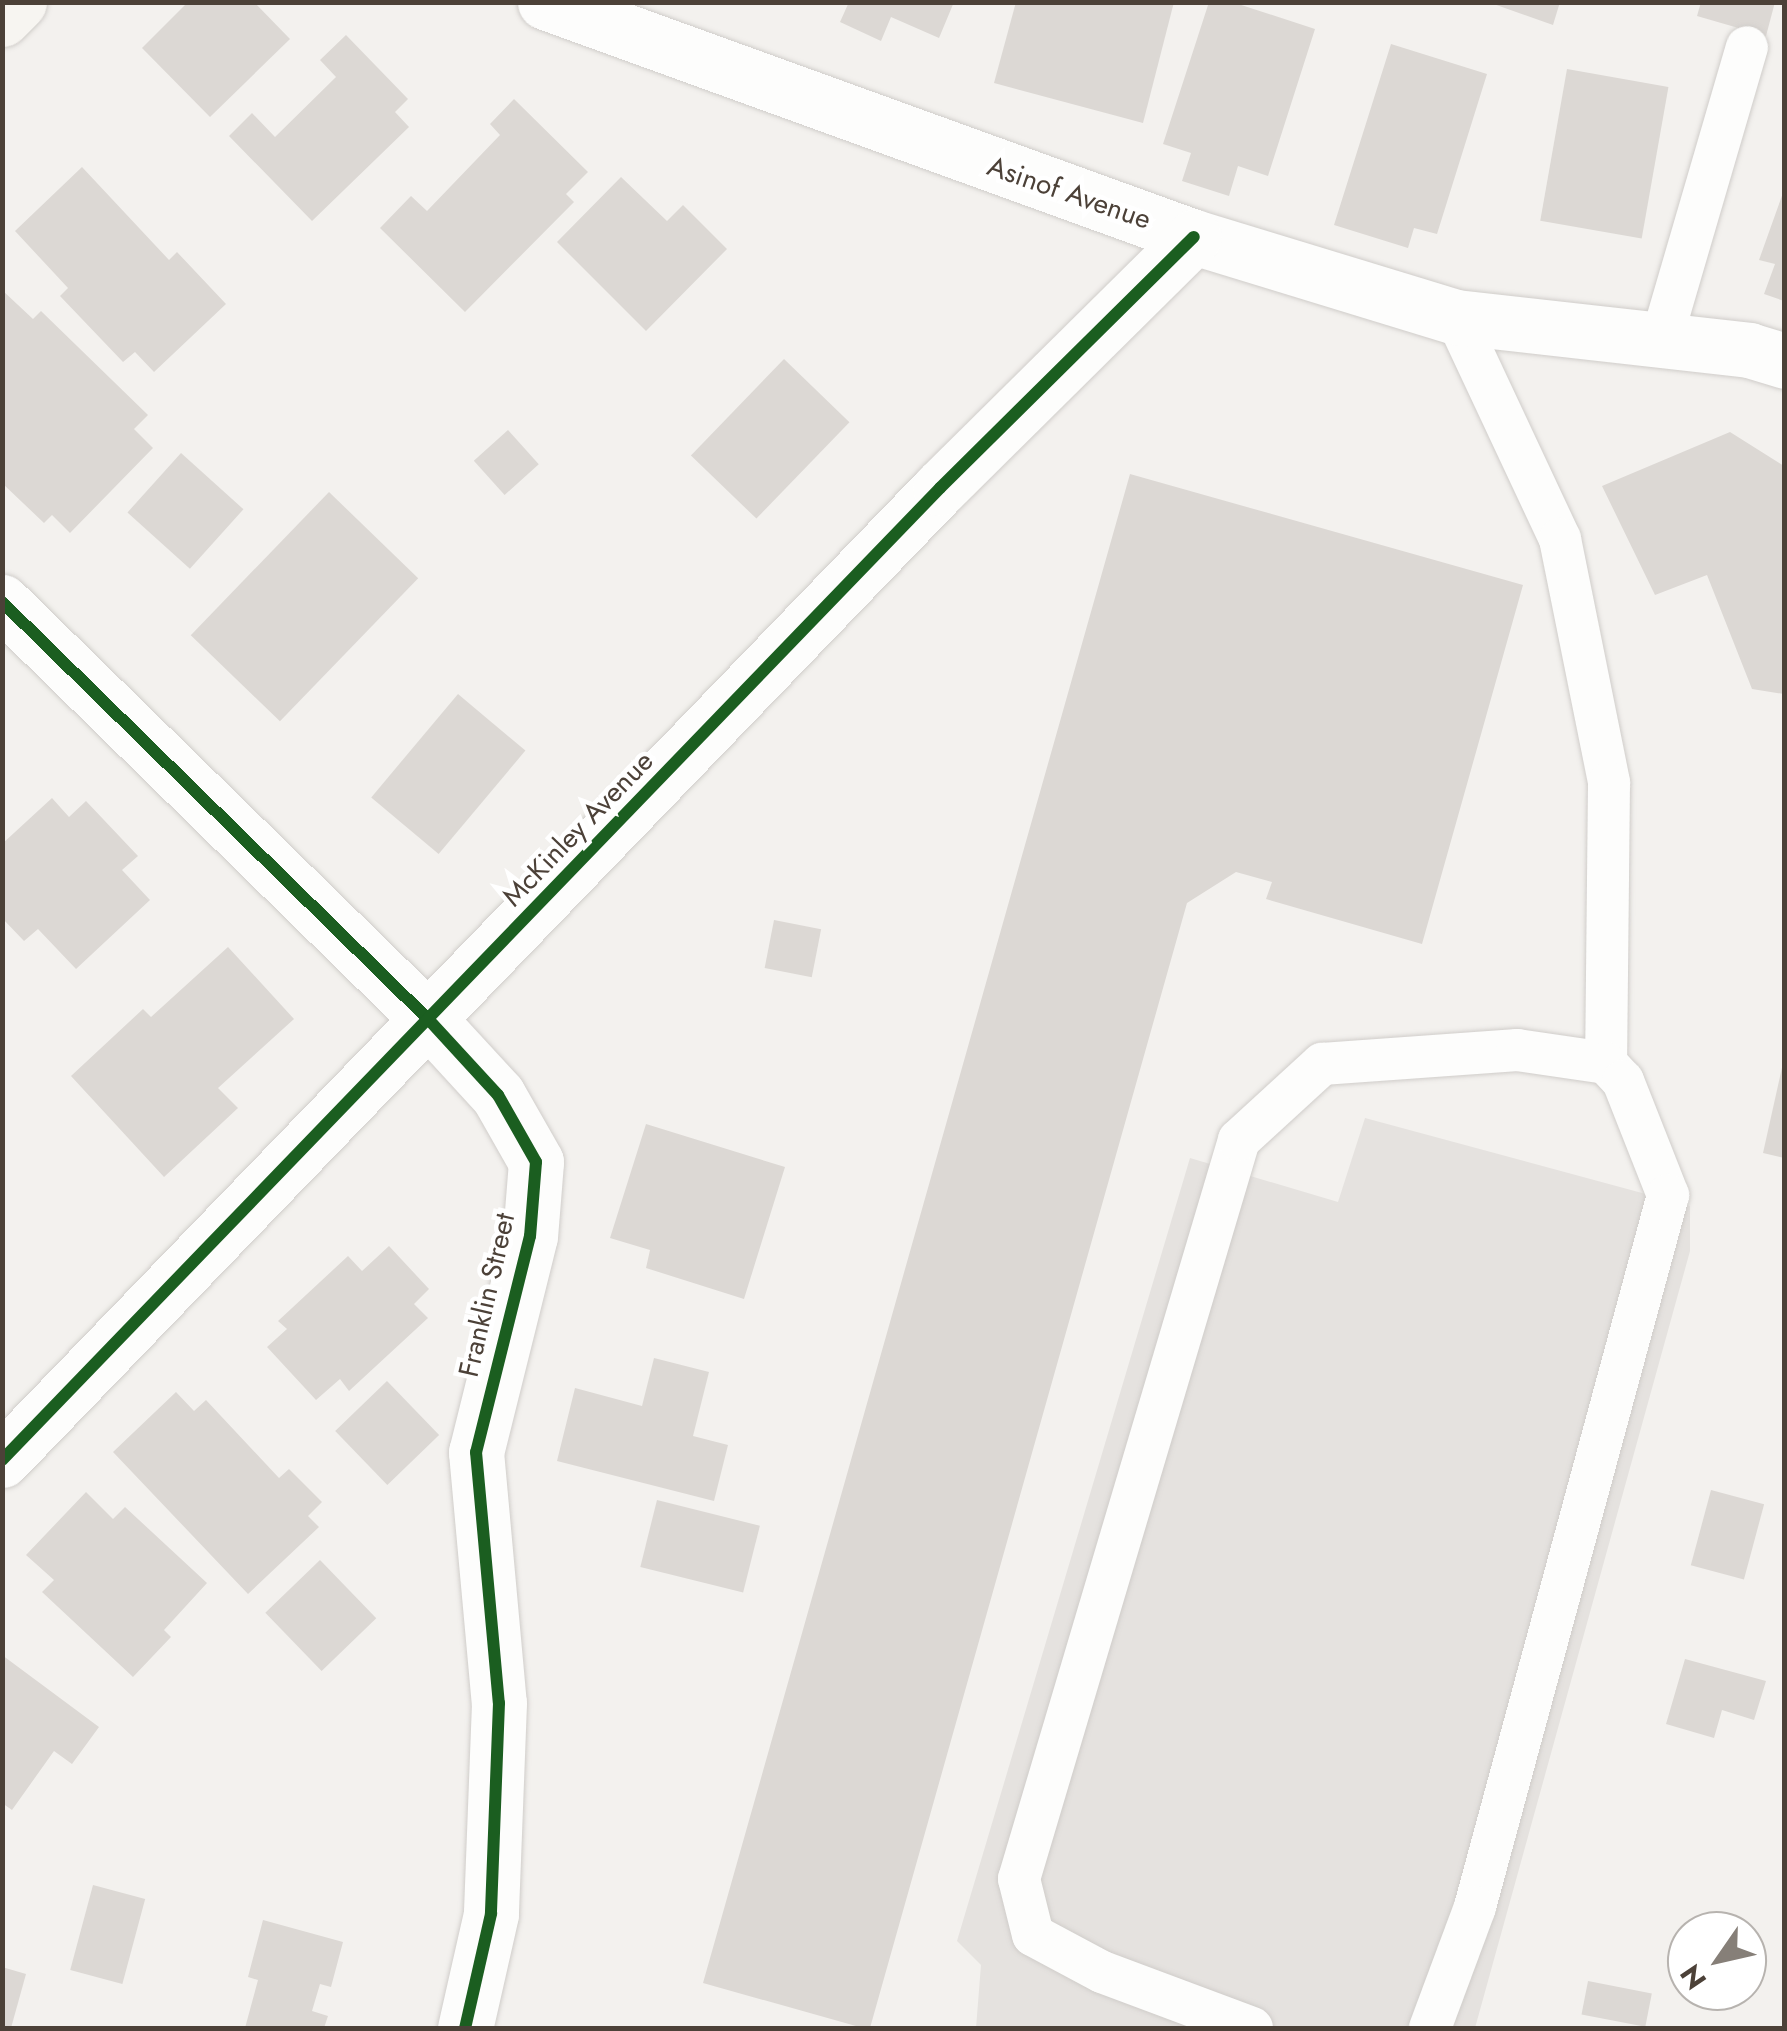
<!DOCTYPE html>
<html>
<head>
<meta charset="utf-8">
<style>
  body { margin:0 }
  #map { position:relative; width:1787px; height:2031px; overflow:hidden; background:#f3f1ee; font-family:Jost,sans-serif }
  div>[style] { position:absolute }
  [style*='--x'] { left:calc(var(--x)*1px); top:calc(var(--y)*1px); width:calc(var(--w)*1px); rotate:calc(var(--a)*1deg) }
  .parking>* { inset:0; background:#e5e2df }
  .building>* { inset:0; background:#dcd8d4; transform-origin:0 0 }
  .roads { filter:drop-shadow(0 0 2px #d0cdca) drop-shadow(0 0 2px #d0cdca) }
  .service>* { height:42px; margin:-21px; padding:0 21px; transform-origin:21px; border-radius:21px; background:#fdfdfc }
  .minor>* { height:55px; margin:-27.5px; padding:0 27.5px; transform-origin:27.5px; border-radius:27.5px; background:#fdfdfc }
  .secondary>* { height:55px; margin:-27.5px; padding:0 27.5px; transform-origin:27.5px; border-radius:27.5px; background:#f7f5f1 }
  .cycleway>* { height:12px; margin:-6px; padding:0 6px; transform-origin:6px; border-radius:6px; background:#1b5e20 }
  span { translate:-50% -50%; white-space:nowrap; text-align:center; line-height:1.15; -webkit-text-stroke:9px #fff; paint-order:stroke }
  .street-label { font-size:28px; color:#4c4138 }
  .frame { position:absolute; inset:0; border:5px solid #4c4138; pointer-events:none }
  .north { position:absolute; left:1667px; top:1911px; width:100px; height:100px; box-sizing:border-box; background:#fff; border:2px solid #b7b3af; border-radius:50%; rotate:236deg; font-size:28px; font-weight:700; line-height:40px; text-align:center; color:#4c4138 }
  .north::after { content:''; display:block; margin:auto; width:35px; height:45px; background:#867f78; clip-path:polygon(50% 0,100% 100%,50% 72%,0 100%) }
</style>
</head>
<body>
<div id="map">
  <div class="parking">
    <i style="clip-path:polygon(1365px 1118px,1690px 1206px,1690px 1251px,1475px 2028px,976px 2028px,981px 1965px,957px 1941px,1190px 1158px,1338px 1202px)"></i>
  </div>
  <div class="building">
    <i style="clip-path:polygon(188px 2px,254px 2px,290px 39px,210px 117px,142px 48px)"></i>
    <i style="clip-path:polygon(849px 2px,954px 2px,939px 38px,891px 17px,881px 41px,840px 22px)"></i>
    <i style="clip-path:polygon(1016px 2px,1174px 2px,1143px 123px,994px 83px)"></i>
    <i style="clip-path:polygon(1209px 2px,1232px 2px,1315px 29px,1268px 176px,1238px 166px,1229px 196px,1182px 181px,1191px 153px,1163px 144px)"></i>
    <i style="clip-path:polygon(1488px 2px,1560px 2px,1553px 25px)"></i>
    <i style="clip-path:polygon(1701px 2px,1775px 2px,1766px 36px,1697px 16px)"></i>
    <i style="clip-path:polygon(346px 35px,408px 99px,395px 112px,409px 127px,312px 221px,229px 136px,252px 113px,275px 137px,336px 77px,320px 60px)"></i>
    <i style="clip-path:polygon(1391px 44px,1487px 74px,1437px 234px,1414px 228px,1408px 248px,1334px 225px)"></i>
    <i style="left:1567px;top:69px;width:103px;height:154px;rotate:10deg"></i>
    <i style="clip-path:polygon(514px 99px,588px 172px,566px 194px,574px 202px,465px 312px,380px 228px,411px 196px,427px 211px,500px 135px,490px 124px)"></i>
    <i style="clip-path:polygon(82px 167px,169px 260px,177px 252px,226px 304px,154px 372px,135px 352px,123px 362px,60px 296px,68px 288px,15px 231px)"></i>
    <i style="clip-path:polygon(621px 177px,667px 221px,683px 205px,727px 249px,646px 331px,557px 242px)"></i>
    <i style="clip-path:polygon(1784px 190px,1784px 301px,1764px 294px,1775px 264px,1759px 260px)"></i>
    <i style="clip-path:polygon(2px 290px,33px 319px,41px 311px,148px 415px,134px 429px,153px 448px,70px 533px,52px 515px,44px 523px,2px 483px)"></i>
    <i style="left:784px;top:359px;width:91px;height:134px;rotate:44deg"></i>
    <i style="left:508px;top:430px;width:46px;height:46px;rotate:48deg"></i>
    <i style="clip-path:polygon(1730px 432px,1784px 466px,1784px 694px,1752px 689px,1707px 575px,1655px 595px,1602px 486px)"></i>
    <i style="left:181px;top:453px;width:84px;height:80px;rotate:42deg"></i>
    <i style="clip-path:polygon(1130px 474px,1523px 585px,1422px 944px,1266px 899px,1272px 882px,1236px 872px,1187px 903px,870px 2028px,863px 2028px,703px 1983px)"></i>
    <i style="left:329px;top:492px;width:124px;height:199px;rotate:44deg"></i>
    <i style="left:458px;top:694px;width:88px;height:135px;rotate:40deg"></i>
    <i style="clip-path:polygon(52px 798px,69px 817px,86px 801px,138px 856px,122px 870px,150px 900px,76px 969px,38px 929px,24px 941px,2px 918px,2px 844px)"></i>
    <i style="left:774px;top:920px;width:48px;height:49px;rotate:11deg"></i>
    <i style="clip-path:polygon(228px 947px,294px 1019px,218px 1088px,238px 1108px,164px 1177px,71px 1076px,143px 1009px,151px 1017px)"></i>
    <i style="clip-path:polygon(1783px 1063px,1784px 1063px,1784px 1158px,1763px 1153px)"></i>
    <i style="clip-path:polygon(646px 1124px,785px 1167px,744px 1299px,646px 1268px,650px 1250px,610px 1238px)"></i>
    <i style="clip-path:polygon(389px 1246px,429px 1289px,414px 1304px,428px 1318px,349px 1391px,340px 1379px,316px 1400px,267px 1347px,287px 1329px,278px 1321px,348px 1256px,362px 1271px)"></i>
    <i style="clip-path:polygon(654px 1358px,709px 1372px,693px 1436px,728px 1445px,714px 1501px,557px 1461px,575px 1388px,642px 1406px)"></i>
    <i style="left:387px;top:1381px;width:75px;height:72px;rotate:46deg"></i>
    <i style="clip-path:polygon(176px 1392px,194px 1411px,206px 1400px,279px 1478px,289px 1469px,322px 1502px,308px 1516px,319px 1527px,248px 1594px,113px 1452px)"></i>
    <i style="left:1711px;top:1490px;width:55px;height:78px;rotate:15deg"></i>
    <i style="clip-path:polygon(86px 1492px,113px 1519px,125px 1507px,207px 1583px,164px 1630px,171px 1637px,133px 1677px,42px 1592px,54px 1580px,26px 1555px)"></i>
    <i style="left:657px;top:1500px;width:106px;height:69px;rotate:14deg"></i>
    <i style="left:320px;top:1560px;width:81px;height:76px;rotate:46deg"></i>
    <i style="clip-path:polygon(2px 1655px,99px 1727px,72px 1764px,54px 1751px,12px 1810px,2px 1803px)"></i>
    <i style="clip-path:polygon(1685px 1659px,1766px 1681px,1754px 1720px,1722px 1710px,1714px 1738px,1666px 1724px)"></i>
    <i style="left:93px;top:1885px;width:54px;height:88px;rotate:15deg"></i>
    <i style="clip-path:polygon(263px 1920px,343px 1942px,331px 1987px,320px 1984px,312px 2011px,328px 2016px,324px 2028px,245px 2028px,258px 1980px,248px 1977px)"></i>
    <i style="clip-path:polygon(2px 1967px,26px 1974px,11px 2028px,2px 2028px)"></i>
    <i style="left:1588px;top:1981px;width:65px;height:34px;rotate:11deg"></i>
  </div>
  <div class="roads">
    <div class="service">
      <i style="--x:1456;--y:317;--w:245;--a:64.9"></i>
      <i style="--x:1560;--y:539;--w:249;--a:78.6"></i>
      <i style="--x:1609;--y:783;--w:280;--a:90.6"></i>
      <i style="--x:1661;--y:341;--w:306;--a:-73.7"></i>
      <i style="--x:1252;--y:2028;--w:160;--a:-159.5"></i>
      <i style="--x:1102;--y:1972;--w:78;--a:-151.8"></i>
      <i style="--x:1033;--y:1935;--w:58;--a:-104"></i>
      <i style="--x:1019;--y:1879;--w:771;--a:-73.42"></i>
      <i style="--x:1239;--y:1140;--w:113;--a:-42.5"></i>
      <i style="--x:1322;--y:1064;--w:196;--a:-4.1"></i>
      <i style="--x:1517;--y:1050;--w:90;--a:8.3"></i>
      <i style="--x:1606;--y:1063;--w:25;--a:47"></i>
      <i style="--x:1623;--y:1081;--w:123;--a:68.5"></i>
      <i style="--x:1668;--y:1195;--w:738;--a:105.17"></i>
      <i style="--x:1475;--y:1907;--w:129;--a:110.4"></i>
    </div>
    <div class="minor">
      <i style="--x:545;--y:2;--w:690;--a:19.91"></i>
      <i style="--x:1194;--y:237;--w:274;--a:17"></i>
      <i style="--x:1456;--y:317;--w:295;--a:6.4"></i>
      <i style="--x:1749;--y:350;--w:37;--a:17"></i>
      <i style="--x:2;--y:602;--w:598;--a:44.39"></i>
      <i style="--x:429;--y:1020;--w:102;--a:47.4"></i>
      <i style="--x:498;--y:1095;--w:77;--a:60.4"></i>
      <i style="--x:536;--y:1162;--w:74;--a:94.6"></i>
      <i style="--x:530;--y:1236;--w:223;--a:104"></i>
      <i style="--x:476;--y:1452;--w:252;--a:84.8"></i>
      <i style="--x:499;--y:1703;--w:211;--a:92.2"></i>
      <i style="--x:491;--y:1914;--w:117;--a:102.8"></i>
      <i style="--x:2;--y:1460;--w:1351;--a:-46.02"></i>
      <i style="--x:940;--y:488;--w:357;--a:-44.7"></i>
    </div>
    <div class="secondary">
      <i style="--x:2;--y:19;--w:24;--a:-45"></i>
    </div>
  </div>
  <div class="cycleway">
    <i style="--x:2;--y:602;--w:598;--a:44.39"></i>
    <i style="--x:429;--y:1020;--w:102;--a:47.4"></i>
    <i style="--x:498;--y:1095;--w:77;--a:60.4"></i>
    <i style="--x:536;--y:1162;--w:74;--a:94.6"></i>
    <i style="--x:530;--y:1236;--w:223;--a:104"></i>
    <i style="--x:476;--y:1452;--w:252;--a:84.8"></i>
    <i style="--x:499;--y:1703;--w:211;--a:92.2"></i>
    <i style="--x:491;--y:1914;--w:117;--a:102.8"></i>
    <i style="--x:2;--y:1460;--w:1351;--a:-46.02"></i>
    <i style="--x:940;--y:488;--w:357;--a:-44.7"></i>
  </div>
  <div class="street-label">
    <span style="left:1069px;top:193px;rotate:19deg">Asinof Avenue</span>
    <span style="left:578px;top:829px;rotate:-46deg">McKinley Avenue</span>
    <span style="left:487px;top:1295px;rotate:-77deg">Franklin Street</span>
  </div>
  <div class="frame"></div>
  <div class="north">N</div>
</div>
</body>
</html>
